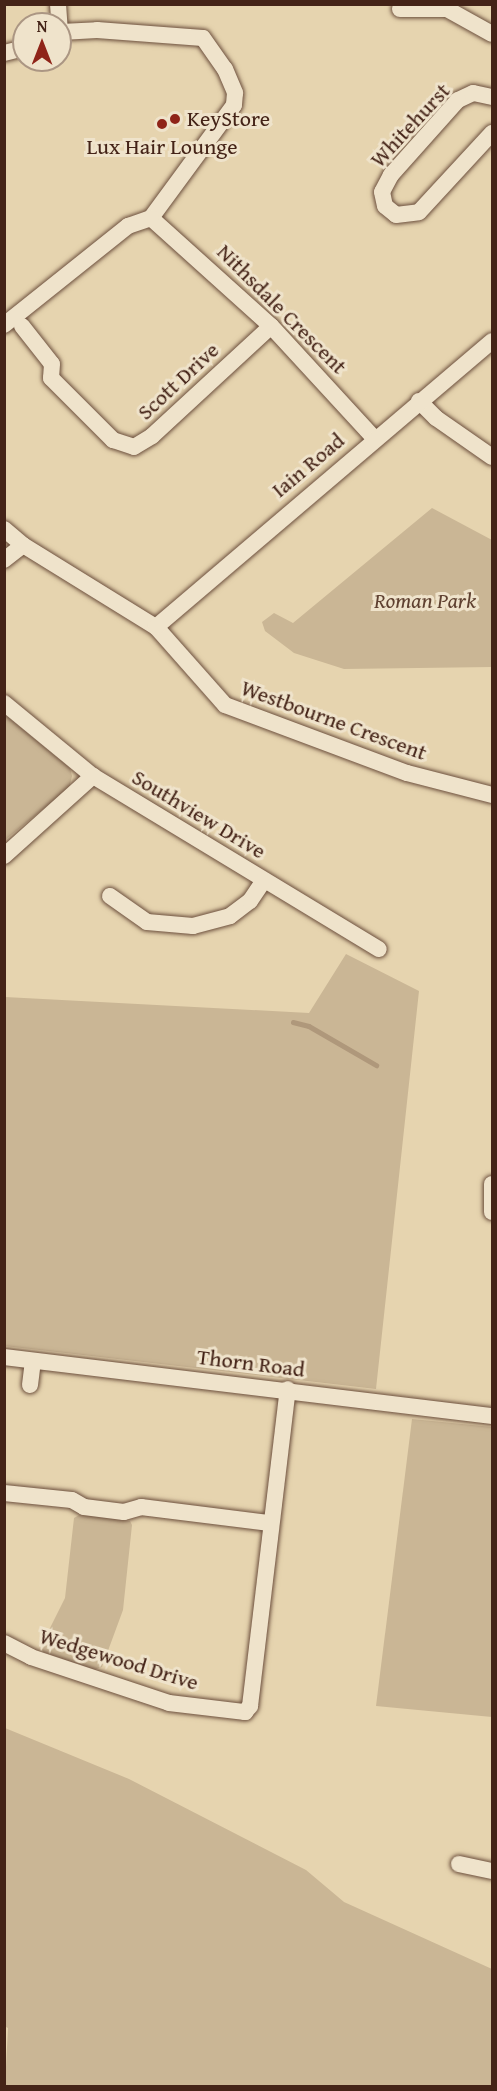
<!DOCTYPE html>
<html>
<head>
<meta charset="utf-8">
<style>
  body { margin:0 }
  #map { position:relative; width:497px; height:2091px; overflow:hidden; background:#e6d4af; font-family:"Gentium Book Plus",serif }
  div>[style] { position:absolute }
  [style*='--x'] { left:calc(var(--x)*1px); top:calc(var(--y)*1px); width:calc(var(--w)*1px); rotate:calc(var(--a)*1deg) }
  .green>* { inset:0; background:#cab695 }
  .stream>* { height:4.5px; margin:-2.25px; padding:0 2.25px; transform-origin:2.25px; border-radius:2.25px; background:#af987b }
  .roads { filter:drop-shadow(0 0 2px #6c4f3d) drop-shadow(0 0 2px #6c4f3d) }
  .minor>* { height:16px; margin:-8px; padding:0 8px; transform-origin:8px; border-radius:8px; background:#efe3cb }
  .dots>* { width:16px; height:16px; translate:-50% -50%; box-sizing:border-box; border:3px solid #efe3cb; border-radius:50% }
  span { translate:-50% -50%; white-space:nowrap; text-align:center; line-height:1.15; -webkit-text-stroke:6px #efe3cb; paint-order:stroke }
  .poi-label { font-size:22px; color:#442317 }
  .left { translate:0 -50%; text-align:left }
  .street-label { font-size:22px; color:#442317 }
  .park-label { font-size:22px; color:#5f4030; font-style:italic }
  .frame { position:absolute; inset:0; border:6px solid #442317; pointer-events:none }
  .north { position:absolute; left:12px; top:12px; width:60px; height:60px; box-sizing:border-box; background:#efe3cb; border:2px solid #ab9683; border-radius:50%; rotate:0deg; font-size:16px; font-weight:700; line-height:24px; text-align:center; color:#442317 }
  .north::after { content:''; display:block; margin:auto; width:21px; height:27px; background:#8f2418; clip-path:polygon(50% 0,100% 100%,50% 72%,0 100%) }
</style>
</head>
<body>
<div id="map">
  <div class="green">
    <i style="clip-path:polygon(432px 508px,492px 540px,492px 667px,344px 669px,294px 653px,265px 631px,262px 622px,274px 613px,293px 623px)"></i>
    <i style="clip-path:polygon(4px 714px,70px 768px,72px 776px,69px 788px,5px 840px)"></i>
    <i style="clip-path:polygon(346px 954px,419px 991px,376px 1389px,5px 1346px,5px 997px,309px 1013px)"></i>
    <i style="clip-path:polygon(412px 1419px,492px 1427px,492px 1717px,376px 1706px)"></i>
    <i style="clip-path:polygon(81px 1514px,130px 1521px,132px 1525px,123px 1610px,102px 1667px,94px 1670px,43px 1652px,42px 1644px,65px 1598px,74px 1518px)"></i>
    <i style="clip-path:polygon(5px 1728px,129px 1779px,306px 1870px,344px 1902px,492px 1969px,492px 2086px,5px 2086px,8px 2028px,4px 2026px)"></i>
  </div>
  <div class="stream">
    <i style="--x:293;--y:1022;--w:16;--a:14"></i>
    <i style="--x:309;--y:1026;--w:78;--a:30.2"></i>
  </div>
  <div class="roads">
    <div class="minor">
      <i style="--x:58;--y:4;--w:30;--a:86"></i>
      <i style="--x:400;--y:9;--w:47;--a:0"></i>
      <i style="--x:447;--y:9;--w:51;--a:29.1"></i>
      <i style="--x:61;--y:32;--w:36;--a:-3"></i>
      <i style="--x:97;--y:30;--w:106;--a:4.3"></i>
      <i style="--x:203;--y:38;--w:38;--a:55"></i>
      <i style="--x:225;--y:69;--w:26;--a:67"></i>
      <i style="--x:235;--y:93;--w:12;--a:95"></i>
      <i style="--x:234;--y:105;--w:140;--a:126.3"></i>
      <i style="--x:4;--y:53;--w:21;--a:-14"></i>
      <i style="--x:492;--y:97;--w:19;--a:-168"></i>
      <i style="--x:473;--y:93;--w:17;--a:155"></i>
      <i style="--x:458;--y:100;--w:101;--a:131.8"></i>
      <i style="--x:391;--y:175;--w:19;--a:118"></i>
      <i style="--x:382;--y:192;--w:14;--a:78"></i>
      <i style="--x:385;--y:206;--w:14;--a:39"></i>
      <i style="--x:396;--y:215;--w:23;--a:-7"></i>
      <i style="--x:419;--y:212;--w:108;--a:-47.3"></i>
      <i style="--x:151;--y:218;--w:161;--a:42"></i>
      <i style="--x:271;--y:326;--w:154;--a:47.4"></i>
      <i style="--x:4;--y:325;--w:159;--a:-38.6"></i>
      <i style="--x:128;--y:226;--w:24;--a:-19"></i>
      <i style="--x:22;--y:326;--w:48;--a:51.7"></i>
      <i style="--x:52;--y:364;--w:14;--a:94"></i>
      <i style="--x:51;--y:378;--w:88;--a:45"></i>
      <i style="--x:113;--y:440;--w:22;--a:18"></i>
      <i style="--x:134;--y:447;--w:21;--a:-31"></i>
      <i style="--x:152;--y:436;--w:162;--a:-42.7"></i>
      <i style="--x:419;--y:401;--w:24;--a:45"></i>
      <i style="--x:436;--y:418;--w:68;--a:34.9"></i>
      <i style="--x:4;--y:529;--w:25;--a:40"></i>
      <i style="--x:23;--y:545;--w:156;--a:31.7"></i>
      <i style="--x:156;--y:627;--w:104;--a:48.5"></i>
      <i style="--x:225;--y:705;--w:194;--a:20.5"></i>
      <i style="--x:407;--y:773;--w:88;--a:14.5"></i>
      <i style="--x:4;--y:560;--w:24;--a:-38"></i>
      <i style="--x:156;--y:627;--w:441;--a:-40.4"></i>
      <i style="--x:4;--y:703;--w:115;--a:39.4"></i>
      <i style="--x:93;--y:776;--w:334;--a:31.2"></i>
      <i style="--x:4;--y:856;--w:120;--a:-42"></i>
      <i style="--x:110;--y:896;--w:45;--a:35.1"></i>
      <i style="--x:147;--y:922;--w:46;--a:5"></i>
      <i style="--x:193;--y:926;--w:38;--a:-15"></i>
      <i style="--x:230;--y:916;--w:25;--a:-37"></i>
      <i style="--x:250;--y:901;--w:25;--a:-56"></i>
      <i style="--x:492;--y:1184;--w:28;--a:90"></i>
      <i style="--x:4;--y:1357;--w:492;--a:6.9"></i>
      <i style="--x:30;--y:1385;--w:24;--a:-83"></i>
      <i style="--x:4;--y:1493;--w:68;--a:5.9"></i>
      <i style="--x:72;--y:1500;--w:14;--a:30"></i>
      <i style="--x:84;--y:1507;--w:40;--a:7.1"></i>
      <i style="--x:124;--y:1512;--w:18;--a:-16"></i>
      <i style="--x:141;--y:1507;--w:130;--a:7.1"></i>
      <i style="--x:4;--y:1643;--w:30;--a:27"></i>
      <i style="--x:31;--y:1657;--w:145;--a:18.4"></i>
      <i style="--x:169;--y:1703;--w:77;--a:6.8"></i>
      <i style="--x:245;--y:1712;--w:8;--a:-50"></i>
      <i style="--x:250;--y:1706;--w:319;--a:-83.2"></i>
      <i style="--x:459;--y:1864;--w:34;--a:12"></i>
    </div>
  </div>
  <div class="dots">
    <i style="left:175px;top:119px;background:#8f2418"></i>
    <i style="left:162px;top:124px;background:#8f2418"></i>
  </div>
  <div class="poi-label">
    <span class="left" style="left:187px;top:119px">KeyStore</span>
    <span style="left:162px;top:147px">Lux Hair Lounge</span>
  </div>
  <div class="street-label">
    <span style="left:410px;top:125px;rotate:-47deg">Whitehurst</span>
    <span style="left:282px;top:309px;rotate:45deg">Nithsdale Crescent</span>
    <span style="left:178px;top:381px;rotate:-43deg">Scott Drive</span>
    <span style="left:308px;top:465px;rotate:-40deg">Iain Road</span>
    <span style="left:334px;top:720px;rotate:20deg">Westbourne Crescent</span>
    <span style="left:199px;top:814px;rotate:31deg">Southview Drive</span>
    <span style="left:251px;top:1363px;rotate:7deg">Thorn Road</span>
    <span style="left:119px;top:1659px;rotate:17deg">Wedgewood Drive</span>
  </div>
  <div class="park-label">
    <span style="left:425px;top:601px">Roman Park</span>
  </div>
  <div class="frame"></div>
  <div class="north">N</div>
</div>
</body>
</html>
